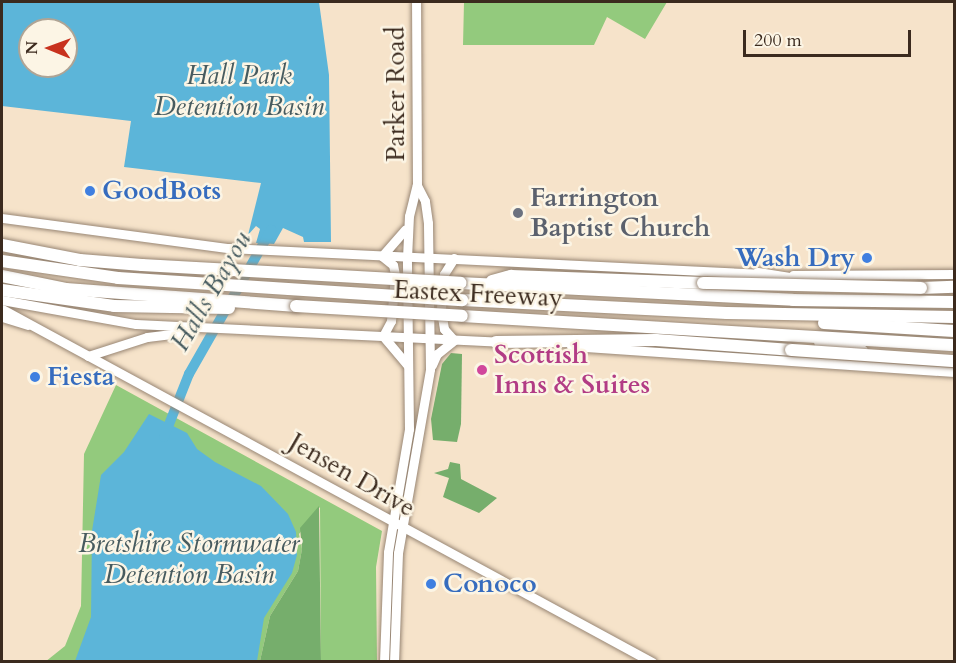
<!DOCTYPE html>
<html>
<head>
<meta charset="utf-8">
<style>
  body { margin:0 }
  #map { position:relative; width:956px; height:663px; overflow:hidden; background:#f6e3ca; font-family:Cardo,serif }
  div>[style] { position:absolute }
  [style*='--x'] { left:calc(var(--x)*1px); top:calc(var(--y)*1px); width:calc(var(--w)*1px); rotate:calc(var(--a)*1deg) }
  .green>* { inset:0; background:#93ca7d }
  .forest>* { inset:0; background:#76ae6c }
  .water>* { inset:0; background:#5cb5d9 }
  .river>* { height:10px; margin:-5px; padding:0 5px; transform-origin:5px; border-radius:5px; background:#5cb5d9 }
  .roads { filter:drop-shadow(0 0 2px #988674) drop-shadow(0 0 2px #988674) }
  .secondary>* { height:9px; margin:-4.5px; padding:0 4.5px; transform-origin:4.5px; border-radius:4.5px; background:#fff }
  .motorway>* { height:12px; margin:-6px; padding:0 6px; transform-origin:6px; border-radius:6px; background:#fff }
  .bridges { filter:drop-shadow(0 0 2px #988674) drop-shadow(0 0 2px #988674) }
  .motorway-bridge>* { height:12px; margin:-6px; padding:0 6px; transform-origin:6px; border-radius:6px; background:#fff }
  .dots>* { width:16px; height:16px; translate:-50% -50%; box-sizing:border-box; border:3px solid #fcf5e5; border-radius:50% }
  span { translate:-50% -50%; white-space:nowrap; text-align:center; line-height:1.15; -webkit-text-stroke:5px #fcf5e5; paint-order:stroke }
  .street-label { font-size:26px; color:#3b2a1e }
  .shop-label { font-size:26px; color:#366cbe; font-weight:700 }
  .left { translate:0 -50%; text-align:left }
  .right { translate:-100% -50%; text-align:right }
  .worship-label { font-size:26px; color:#5b616d; font-weight:700 }
  .hotel-label { font-size:26px; color:#b23c85; font-weight:700 }
  .water-label { font-size:27px; color:#475b5f; font-style:italic }
  .frame { position:absolute; inset:0; border:3px solid #3b2a1e; pointer-events:none }
  .north { position:absolute; left:18px; top:18px; width:60px; height:60px; box-sizing:border-box; background:#fcf5e5; border:2px solid #afa495; border-radius:50%; rotate:271deg; font-size:16px; font-weight:700; line-height:24px; text-align:center; color:#3b2a1e }
  .north::after { content:''; display:block; margin:auto; width:21px; height:27px; background:#c8321e; clip-path:polygon(50% 0,100% 100%,50% 72%,0 100%) }
  .scale { position:absolute; left:743px; top:30px; width:168px; height:27px; box-sizing:border-box; border:3px solid #3b2a1e; border-top:0; padding-left:8px; font-size:18px; line-height:21px; white-space:nowrap; color:#3b2a1e; -webkit-text-stroke:4px #fcf5e5; paint-order:stroke }
</style>
</head>
<body>
<div id="map">
  <div class="green">
    <i style="clip-path:polygon(464px 2px,667px 2px,645px 39px,607px 17px,594px 45px,463px 45px)"></i>
    <i style="clip-path:polygon(116px 385px,382px 531px,376px 567px,377px 661px,321px 661px,320px 507px,299px 534px,302px 549px,298px 571px,270px 616px,260px 661px,45px 662px,65px 646px,81px 606px,84px 454px)"></i>
  </div>
  <div class="forest">
    <i style="clip-path:polygon(451px 353px,462px 354px,461px 424px,457px 442px,433px 440px,431px 419px,442px 364px)"></i>
    <i style="clip-path:polygon(450px 462px,460px 464px,461px 479px,497px 498px,479px 513px,443px 497px,449px 478px,434px 473px,448px 469px)"></i>
    <i style="clip-path:polygon(319px 506px,321px 661px,260px 661px,270px 616px,298px 571px,302px 549px,300px 528px)"></i>
  </div>
  <div class="water">
    <i style="clip-path:polygon(evenodd,2px 2px,319px 2px,329px 75px,331px 242px,304px 242px,303px 237px,283px 228px,274px 244px,256px 243px,260px 229px,256px 226px,248px 235px,261px 183px,124px 167px,131px 121px,2px 106px,2px 2px,30px 30px,66px 30px,66px 66px,30px 66px,30px 30px)"></i>
    <i style="clip-path:polygon(149px 414px,187px 433px,197px 449px,215px 462px,261px 486px,288px 514px,296px 532px,297px 555px,292px 573px,264px 618px,257px 661px,75px 661px,91px 617px,92px 531px,101px 475px,124px 452px)"></i>
  </div>
  <div class="river">
    <i style="--x:164;--y:437;--w:68;--a:-68.4"></i>
    <i style="--x:189;--y:374;--w:166;--a:-60.3"></i>
  </div>
  <div class="roads">
    <div class="secondary">
      <i style="--x:2;--y:218;--w:228;--a:7.6"></i>
      <i style="--x:228;--y:248;--w:537;--a:2.78"></i>
      <i style="--x:454;--y:258;--w:19;--a:122"></i>
      <i style="--x:444;--y:274;--w:36;--a:95"></i>
      <i style="--x:441;--y:310;--w:19;--a:81"></i>
      <i style="--x:444;--y:329;--w:15;--a:48"></i>
      <i style="--x:793;--y:275;--w:161;--a:-0.4"></i>
      <i style="--x:2;--y:300;--w:136;--a:10.2"></i>
      <i style="--x:136;--y:324;--w:364;--a:2.8"></i>
      <i style="--x:2;--y:309;--w:740;--a:28.51"></i>
      <i style="--x:2;--y:317;--w:27;--a:17"></i>
      <i style="--x:383;--y:336;--w:17;--a:-62"></i>
      <i style="--x:391;--y:321;--w:46;--a:-85"></i>
      <i style="--x:395;--y:275;--w:10;--a:-101"></i>
      <i style="--x:393;--y:265;--w:14;--a:-141"></i>
      <i style="--x:382;--y:256;--w:35;--a:-49"></i>
      <i style="--x:383;--y:336;--w:39;--a:50"></i>
      <i style="--x:571;--y:346;--w:384;--a:3.9"></i>
      <i style="--x:88;--y:356;--w:62;--a:-17.9"></i>
      <i style="--x:147;--y:337;--w:31;--a:-7"></i>
      <i style="--x:432;--y:365;--w:12;--a:-66"></i>
      <i style="--x:437;--y:354;--w:22;--a:-39"></i>
      <i style="--x:384;--y:662;--w:110;--a:-87.9"></i>
      <i style="--x:388;--y:552;--w:125;--a:-80.3"></i>
      <i style="--x:409;--y:429;--w:171;--a:-90.7"></i>
      <i style="--x:407;--y:258;--w:42;--a:-87.3"></i>
      <i style="--x:409;--y:216;--w:32;--a:-76"></i>
      <i style="--x:417;--y:185;--w:183;--a:-90.3"></i>
      <i style="--x:394;--y:662;--w:109;--a:-87.9"></i>
      <i style="--x:398;--y:553;--w:187;--a:-80.1"></i>
      <i style="--x:430;--y:369;--w:146;--a:-90.8"></i>
      <i style="--x:428;--y:223;--w:22;--a:-98"></i>
      <i style="--x:425;--y:201;--w:18;--a:-117"></i>
    </div>
    <div class="motorway">
      <i style="--x:758;--y:274;--w:45;--a:9"></i>
      <i style="--x:2;--y:276;--w:65;--a:11.5"></i>
      <i style="--x:66;--y:289;--w:231;--a:4.2"></i>
      <i style="--x:492;--y:281;--w:20;--a:-15"></i>
      <i style="--x:511;--y:276;--w:192;--a:2.1"></i>
      <i style="--x:460;--y:283;--w:333;--a:2.9"></i>
      <i style="--x:793;--y:300;--w:161;--a:0.7"></i>
      <i style="--x:921;--y:288;--w:33;--a:-2"></i>
      <i style="--x:2;--y:290;--w:113;--a:8.1"></i>
      <i style="--x:114;--y:306;--w:115;--a:1"></i>
      <i style="--x:462;--y:300;--w:265;--a:2.8"></i>
      <i style="--x:727;--y:313;--w:227;--a:1"></i>
      <i style="--x:462;--y:316;--w:493;--a:3.4"></i>
      <i style="--x:824;--y:323;--w:130;--a:3.5"></i>
      <i style="--x:496;--y:342;--w:160;--a:-0.7"></i>
      <i style="--x:656;--y:340;--w:135;--a:4.2"></i>
      <i style="--x:820;--y:342;--w:43;--a:12.1"></i>
    </div>
  </div>
  <div class="bridges">
    <div class="motorway-bridge">
      <i style="--x:2;--y:245;--w:79;--a:10.9"></i>
      <i style="--x:80;--y:260;--w:62;--a:4.6"></i>
      <i style="--x:142;--y:265;--w:319;--a:3.2"></i>
      <i style="--x:2;--y:261;--w:117;--a:8.3"></i>
      <i style="--x:118;--y:278;--w:345;--a:3.7"></i>
      <i style="--x:703;--y:283;--w:218;--a:1.3"></i>
      <i style="--x:296;--y:306;--w:166;--a:3.4"></i>
      <i style="--x:791;--y:350;--w:163;--a:3.9"></i>
    </div>
  </div>
  <div class="dots">
    <i style="left:90px;top:191px;background:#3f7fe0"></i>
    <i style="left:518px;top:213px;background:#6b7280"></i>
    <i style="left:867px;top:258px;background:#3f7fe0"></i>
    <i style="left:482px;top:370px;background:#d1479c"></i>
    <i style="left:35px;top:377px;background:#3f7fe0"></i>
    <i style="left:431px;top:584px;background:#3f7fe0"></i>
  </div>
  <div class="street-label">
    <span style="left:396px;top:94px;rotate:-90deg">Parker Road</span>
    <span style="left:478px;top:294px;rotate:3deg">Eastex Freeway</span>
    <span style="left:352px;top:475px;rotate:30deg">Jensen Drive</span>
  </div>
  <div class="shop-label">
    <span class="left" style="left:102px;top:191px">GoodBots</span>
    <span class="right" style="left:855px;top:258px">Wash Dry</span>
    <span class="left" style="left:47px;top:377px">Fiesta</span>
    <span class="left" style="left:443px;top:584px">Conoco</span>
  </div>
  <div class="worship-label">
    <span class="left" style="left:530px;top:213px">Farrington<br>Baptist Church</span>
  </div>
  <div class="hotel-label">
    <span class="left" style="left:494px;top:370px">Scottish<br>Inns &amp; Suites</span>
  </div>
  <div class="water-label">
    <span style="left:239px;top:91px">Hall Park<br>Detention Basin</span>
    <span style="left:211px;top:291px;rotate:-60deg">Halls Bayou</span>
    <span style="left:189px;top:559px">Bretshire Stormwater<br>Detention Basin</span>
  </div>
  <div class="frame"></div>
  <div class="north">N</div>
  <div class="scale">200 m</div>
</div>
</body>
</html>
